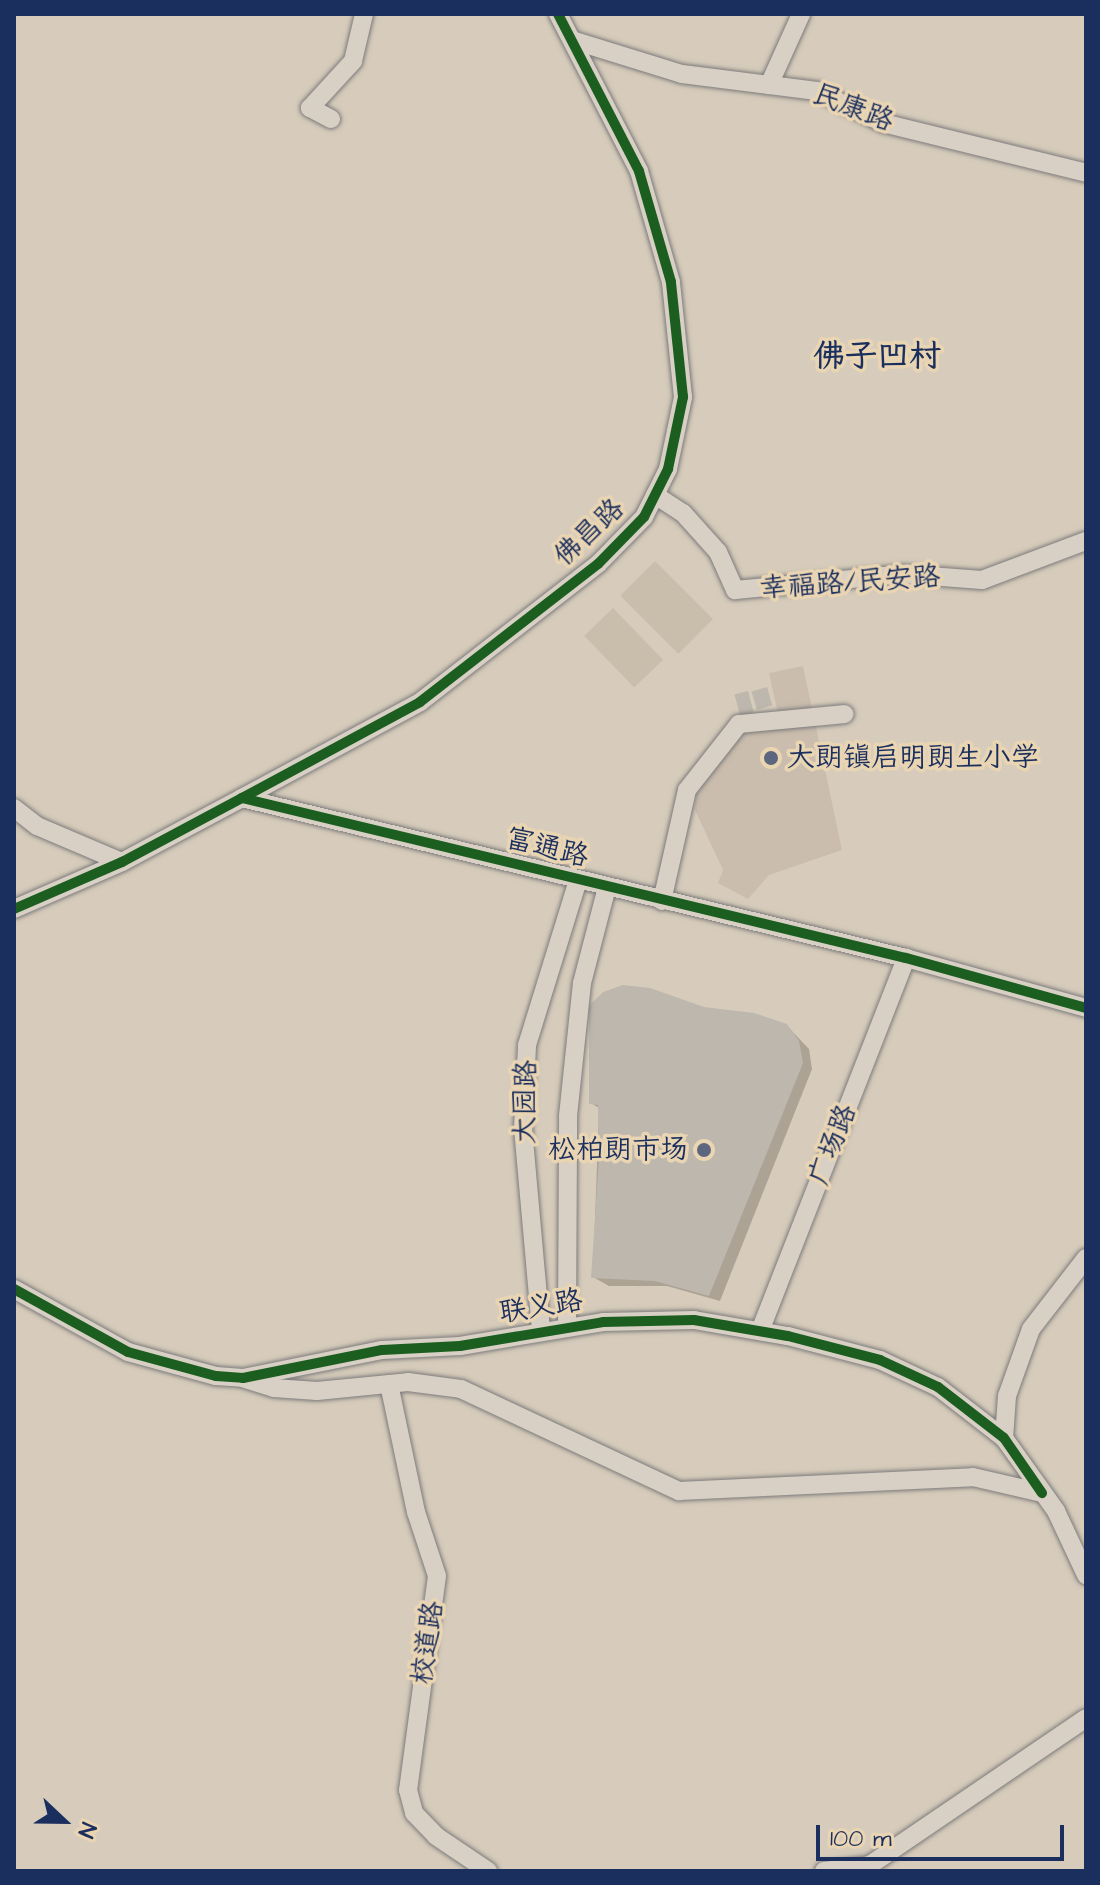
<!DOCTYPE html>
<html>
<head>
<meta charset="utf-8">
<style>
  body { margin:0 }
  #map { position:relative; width:1100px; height:1885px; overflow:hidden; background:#d7ccbb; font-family:"Architects Daughter","LXGW WenKai TC",sans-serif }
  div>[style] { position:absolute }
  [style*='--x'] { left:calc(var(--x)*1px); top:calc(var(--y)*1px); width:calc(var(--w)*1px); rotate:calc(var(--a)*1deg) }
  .built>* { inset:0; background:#cabdad }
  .green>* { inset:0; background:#c9bdac; transform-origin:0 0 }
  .shadow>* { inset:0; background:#0003 }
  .building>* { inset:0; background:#beb7ad; transform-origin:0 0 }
  .roads { filter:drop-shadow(0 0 2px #7c7b7c) drop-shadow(0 0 2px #7c7b7c) }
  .minor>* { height:18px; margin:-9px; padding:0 9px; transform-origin:9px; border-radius:9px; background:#d8d0c4 }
  .cycleway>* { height:10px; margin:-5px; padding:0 5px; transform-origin:5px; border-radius:5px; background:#1b5e20 }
  .dots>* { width:22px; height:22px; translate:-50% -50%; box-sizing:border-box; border:4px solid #ead5b3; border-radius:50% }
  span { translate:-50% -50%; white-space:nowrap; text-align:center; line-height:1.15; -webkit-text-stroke:7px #ead5b3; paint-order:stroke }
  .street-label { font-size:28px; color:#1b2f5e }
  .poi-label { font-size:28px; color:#1b2f5e }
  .left { translate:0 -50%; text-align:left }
  .right { translate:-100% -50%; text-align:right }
  .quarter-label { font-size:32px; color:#1b2f5e; font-weight:700 }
  .frame { position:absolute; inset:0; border:16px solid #1b2f5e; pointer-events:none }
  .north { position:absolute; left:24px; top:1781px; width:80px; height:80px; -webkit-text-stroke:6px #ead5b3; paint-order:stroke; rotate:112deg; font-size:22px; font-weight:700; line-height:32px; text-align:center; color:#1b2f5e }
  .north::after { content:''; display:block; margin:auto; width:28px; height:36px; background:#1b2f5e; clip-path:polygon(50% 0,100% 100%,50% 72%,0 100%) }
  .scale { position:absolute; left:816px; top:1825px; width:248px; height:36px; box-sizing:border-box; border:4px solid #1b2f5e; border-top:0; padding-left:10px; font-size:24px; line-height:28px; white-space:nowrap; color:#1b2f5e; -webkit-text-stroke:6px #ead5b3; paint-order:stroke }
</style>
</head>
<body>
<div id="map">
  <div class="built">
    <i style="clip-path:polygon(803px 666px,842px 850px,769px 875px,748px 899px,718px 883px,723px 870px,695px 810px,696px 786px,744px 730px,780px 723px,769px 673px)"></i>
  </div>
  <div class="green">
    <i style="left:655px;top:561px;width:82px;height:49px;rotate:45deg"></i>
    <i style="left:613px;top:608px;width:72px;height:40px;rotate:46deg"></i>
  </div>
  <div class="shadow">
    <i style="clip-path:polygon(704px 1009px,787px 1026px,809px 1049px,812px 1069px,720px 1301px,667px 1286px,609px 1286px,593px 1277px,599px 1108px,591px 1103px)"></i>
  </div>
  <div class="building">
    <i style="left:767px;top:687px;width:19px;height:16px;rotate:74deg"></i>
    <i style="left:748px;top:691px;width:23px;height:14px;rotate:75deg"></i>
    <i style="clip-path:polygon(623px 985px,650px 988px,704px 1007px,754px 1013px,787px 1024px,799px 1041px,803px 1063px,709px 1296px,655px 1281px,591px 1278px,599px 1157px,598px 1105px,589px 1104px,589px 1006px,603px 992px)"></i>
  </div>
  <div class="roads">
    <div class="minor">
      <i style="--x:572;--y:40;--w:115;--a:17.2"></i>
      <i style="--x:682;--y:74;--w:136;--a:7.2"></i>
      <i style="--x:817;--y:91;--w:73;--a:25.9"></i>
      <i style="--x:883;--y:123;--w:209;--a:13.8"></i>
      <i style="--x:769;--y:85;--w:78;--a:-65.7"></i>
      <i style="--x:331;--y:119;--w:24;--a:-152"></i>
      <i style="--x:310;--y:108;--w:64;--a:-47.5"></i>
      <i style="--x:353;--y:61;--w:48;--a:-76.8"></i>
      <i style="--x:655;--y:495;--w:33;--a:33"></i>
      <i style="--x:683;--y:513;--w:52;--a:48.1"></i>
      <i style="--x:718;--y:552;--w:42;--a:65.9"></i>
      <i style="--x:735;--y:590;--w:169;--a:-5.4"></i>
      <i style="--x:903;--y:574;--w:79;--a:4.3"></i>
      <i style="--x:982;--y:580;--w:111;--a:-20.6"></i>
      <i style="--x:242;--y:798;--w:202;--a:-28.3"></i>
      <i style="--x:420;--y:702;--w:225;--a:-37.8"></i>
      <i style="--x:598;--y:564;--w:66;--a:-45.6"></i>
      <i style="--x:644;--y:517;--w:54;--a:-63.4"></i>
      <i style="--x:668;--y:469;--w:74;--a:-78.2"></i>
      <i style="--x:683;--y:397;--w:116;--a:-96"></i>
      <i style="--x:671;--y:282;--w:116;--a:-106.1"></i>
      <i style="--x:639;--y:171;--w:177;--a:-117.3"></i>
      <i style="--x:14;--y:808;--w:29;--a:38"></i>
      <i style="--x:37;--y:826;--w:92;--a:23"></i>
      <i style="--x:662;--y:901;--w:114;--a:-77.3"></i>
      <i style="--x:687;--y:790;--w:84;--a:-51.8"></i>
      <i style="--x:739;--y:724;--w:106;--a:-5.4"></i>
      <i style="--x:14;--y:909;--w:118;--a:-23.5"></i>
      <i style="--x:122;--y:862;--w:136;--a:-28.1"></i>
      <i style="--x:242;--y:798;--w:683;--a:13.55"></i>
      <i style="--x:906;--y:958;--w:187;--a:15.5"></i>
      <i style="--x:14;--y:1289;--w:130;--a:28.9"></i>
      <i style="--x:128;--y:1352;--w:91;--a:15.3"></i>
      <i style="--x:216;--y:1376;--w:27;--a:4"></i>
      <i style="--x:243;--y:1378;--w:142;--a:-11.4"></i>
      <i style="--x:382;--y:1350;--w:78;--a:-2.9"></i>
      <i style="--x:460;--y:1346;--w:145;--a:-9.5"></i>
      <i style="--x:603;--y:1322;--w:91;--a:-1.3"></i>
      <i style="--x:694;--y:1320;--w:95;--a:9.7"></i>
      <i style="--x:788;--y:1336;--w:95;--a:14.6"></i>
      <i style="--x:880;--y:1360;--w:64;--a:25"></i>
      <i style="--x:938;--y:1387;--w:83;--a:37.7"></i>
      <i style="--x:1004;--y:1438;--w:90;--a:54.5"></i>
      <i style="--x:1056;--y:1511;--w:71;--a:64.9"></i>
      <i style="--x:567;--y:1327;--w:211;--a:-89.7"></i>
      <i style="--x:568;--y:1116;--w:134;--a:-84"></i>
      <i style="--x:582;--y:983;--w:99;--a:-75.4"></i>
      <i style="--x:541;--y:1330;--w:203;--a:-95.1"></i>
      <i style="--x:523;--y:1128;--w:83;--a:-87.2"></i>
      <i style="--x:527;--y:1045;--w:173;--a:-72.8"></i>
      <i style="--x:760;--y:1331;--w:401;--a:-68.6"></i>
      <i style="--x:245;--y:1379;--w:30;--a:17"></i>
      <i style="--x:274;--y:1388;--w:43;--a:4"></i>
      <i style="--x:317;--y:1391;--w:91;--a:-5.6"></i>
      <i style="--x:408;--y:1382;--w:53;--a:7.5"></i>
      <i style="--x:461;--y:1389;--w:241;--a:25.1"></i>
      <i style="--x:679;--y:1491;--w:294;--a:-2.7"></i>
      <i style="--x:973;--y:1477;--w:71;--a:13.1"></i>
      <i style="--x:389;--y:1384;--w:131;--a:78.1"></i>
      <i style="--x:416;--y:1512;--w:67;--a:71.8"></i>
      <i style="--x:437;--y:1576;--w:216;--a:97.7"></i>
      <i style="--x:408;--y:1790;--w:24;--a:75"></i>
      <i style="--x:414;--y:1813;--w:32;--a:46"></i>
      <i style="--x:436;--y:1836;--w:63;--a:33.9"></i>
      <i style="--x:1004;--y:1438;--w:42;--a:-85.9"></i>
      <i style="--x:1007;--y:1396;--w:71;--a:-70.3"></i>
      <i style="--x:1031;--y:1329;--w:90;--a:-52.2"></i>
      <i style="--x:824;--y:1871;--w:46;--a:-7.4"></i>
      <i style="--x:870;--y:1865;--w:261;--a:-34.2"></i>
    </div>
  </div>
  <div class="cycleway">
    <i style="--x:242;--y:798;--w:202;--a:-28.3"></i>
    <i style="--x:420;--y:702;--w:225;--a:-37.8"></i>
    <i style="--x:598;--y:564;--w:66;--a:-45.6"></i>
    <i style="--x:644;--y:517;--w:54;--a:-63.4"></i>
    <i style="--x:668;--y:469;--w:74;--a:-78.2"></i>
    <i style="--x:683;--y:397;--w:116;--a:-96"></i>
    <i style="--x:671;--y:282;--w:116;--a:-106.1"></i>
    <i style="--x:639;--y:171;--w:177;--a:-117.3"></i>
    <i style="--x:14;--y:909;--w:118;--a:-23.5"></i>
    <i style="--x:122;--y:862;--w:136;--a:-28.1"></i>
    <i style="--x:242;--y:798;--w:683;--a:13.55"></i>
    <i style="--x:906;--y:958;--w:187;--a:15.5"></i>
    <i style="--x:14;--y:1289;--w:130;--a:28.9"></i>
    <i style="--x:128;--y:1352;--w:91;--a:15.3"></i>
    <i style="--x:216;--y:1376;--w:27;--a:4"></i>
    <i style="--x:243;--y:1378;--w:142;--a:-11.4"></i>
    <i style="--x:382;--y:1350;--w:78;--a:-2.9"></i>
    <i style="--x:460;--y:1346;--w:145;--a:-9.5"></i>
    <i style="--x:603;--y:1322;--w:91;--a:-1.3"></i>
    <i style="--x:694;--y:1320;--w:95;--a:9.7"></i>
    <i style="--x:788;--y:1336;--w:95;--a:14.6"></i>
    <i style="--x:880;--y:1360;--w:64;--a:25"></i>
    <i style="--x:938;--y:1387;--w:83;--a:37.7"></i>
    <i style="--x:1004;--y:1438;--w:67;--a:55.4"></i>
  </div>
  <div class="dots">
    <i style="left:771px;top:758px;background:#5d667f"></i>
    <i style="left:704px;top:1150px;background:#5d667f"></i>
  </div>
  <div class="street-label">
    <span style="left:853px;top:108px;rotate:21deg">民康路</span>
    <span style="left:589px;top:533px;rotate:-43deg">佛昌路</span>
    <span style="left:850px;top:583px;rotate:-4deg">幸福路/民安路</span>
    <span style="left:547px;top:848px;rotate:14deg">富通路</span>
    <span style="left:526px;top:1102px;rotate:-89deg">大园路</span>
    <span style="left:833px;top:1145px;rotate:-69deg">广场路</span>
    <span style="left:541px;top:1307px;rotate:-9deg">联义路</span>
    <span style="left:428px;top:1643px;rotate:-82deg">校道路</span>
  </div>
  <div class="poi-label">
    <span class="left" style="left:787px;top:758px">大朗镇启明朗生小学</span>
    <span class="right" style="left:688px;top:1150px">松柏朗市场</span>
  </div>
  <div class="quarter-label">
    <span style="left:877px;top:357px">佛子凹村</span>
  </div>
  <div class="frame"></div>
  <div class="north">N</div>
  <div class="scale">100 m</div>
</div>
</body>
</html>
